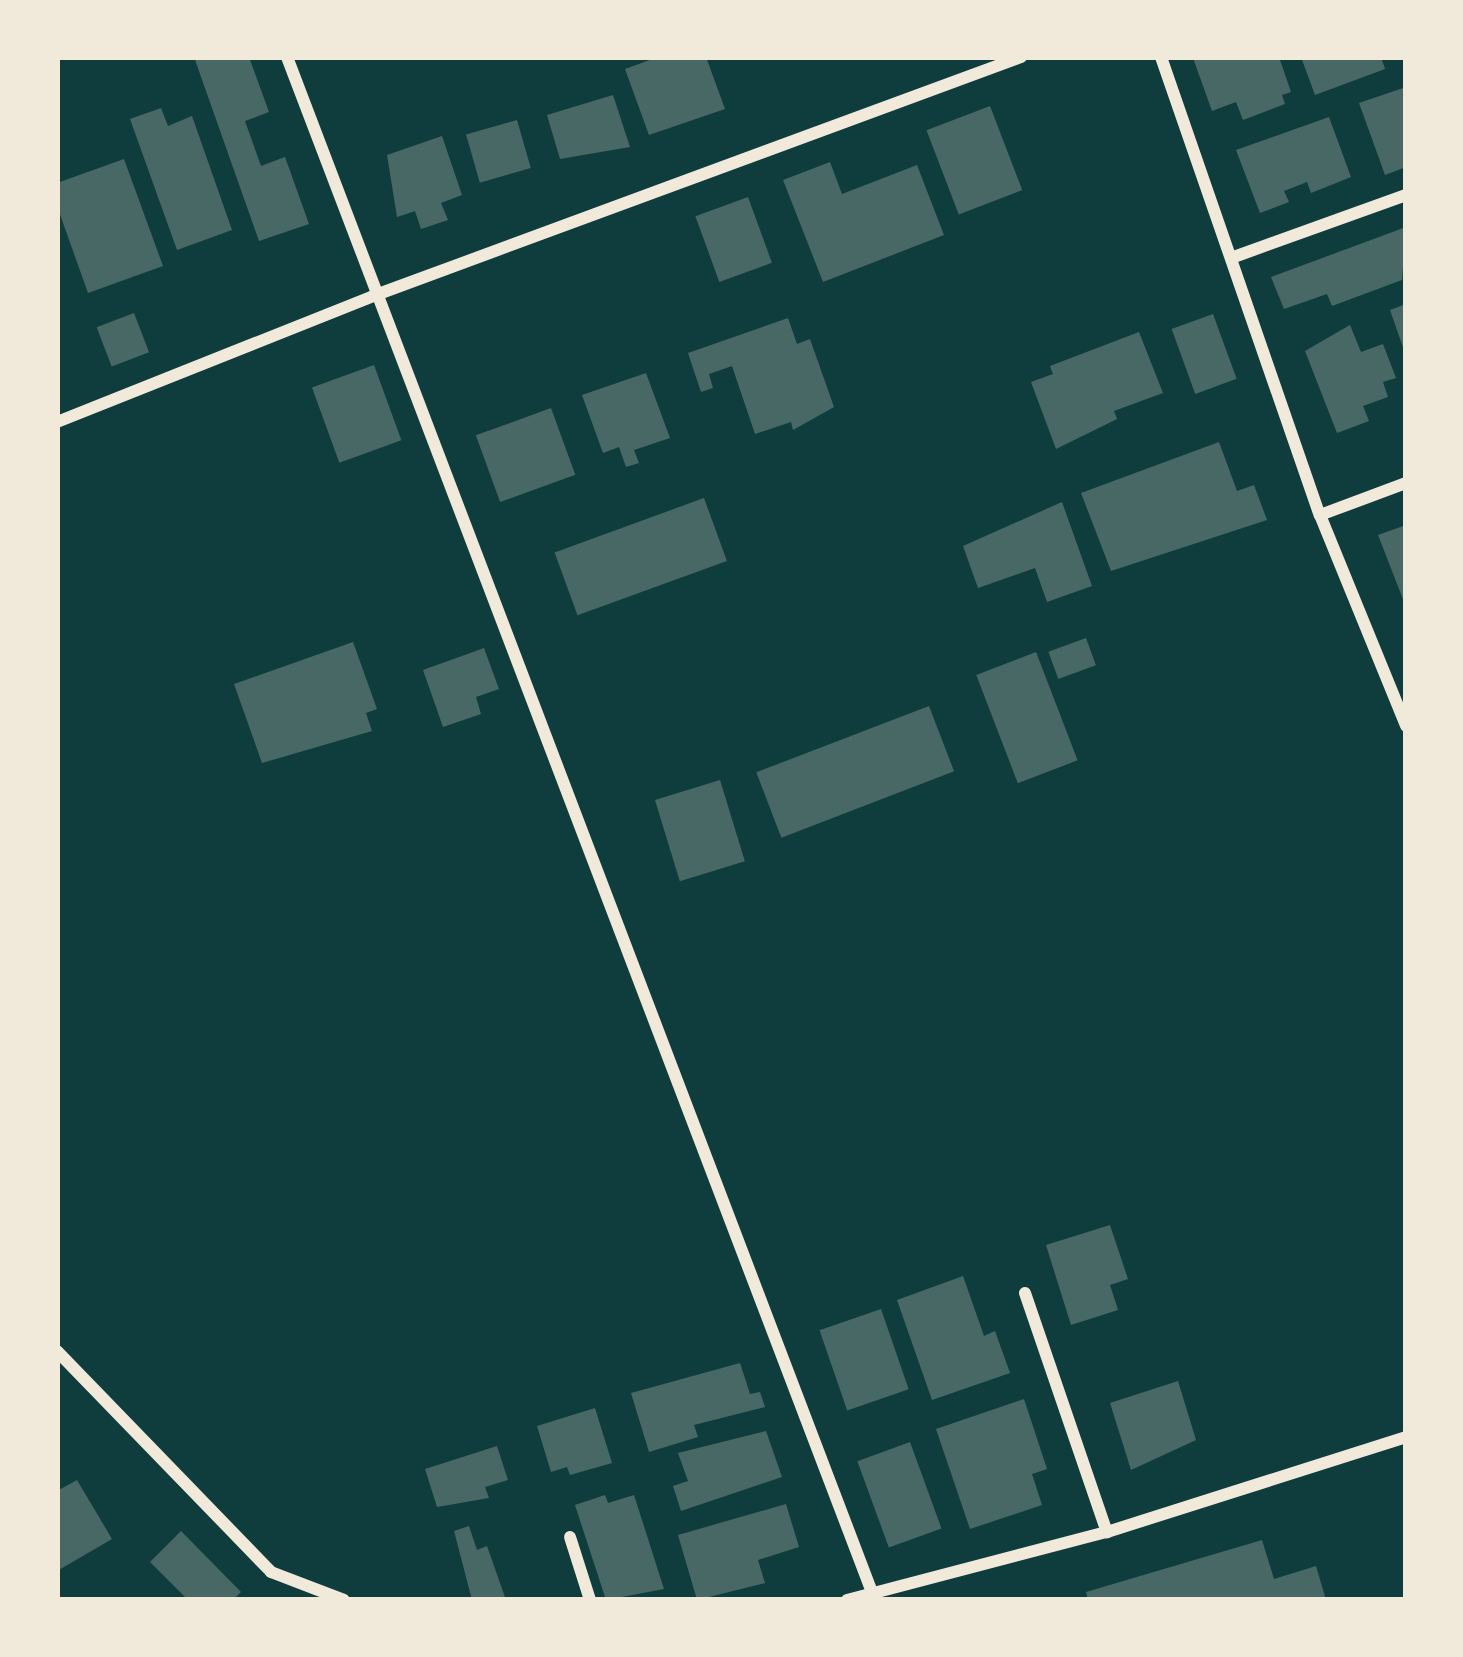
<!DOCTYPE html>
<html>
<head>
<meta charset="utf-8">
<style>
  body { margin:0 }
  #map { position:relative; width:1463px; height:1657px; overflow:hidden; background:#0f3d3e; font-family:"Crimson Pro",serif }
  div>[style] { position:absolute }
  [style*='--x'] { left:calc(var(--x)*1px); top:calc(var(--y)*1px); width:calc(var(--w)*1px); rotate:calc(var(--a)*1deg) }
  .building>* { inset:0; background:#486865; transform-origin:0 0 }
  .minor>* { height:12px; margin:-6px; padding:0 6px; transform-origin:6px; border-radius:6px; background:#f1e9da }
  span { translate:-50% -50%; white-space:nowrap; text-align:center; line-height:1.15; -webkit-text-stroke:10px #f1e9da; paint-order:stroke }
  .frame { position:absolute; inset:0; border:60px solid #f1e9da; pointer-events:none }
</style>
</head>
<body>
<div id="map">
  <div class="building">
    <i style="clip-path:polygon(194px 57px,249px 57px,269px 112px,245px 121px,261px 166px,285px 157px,309px 224px,259px 241px)"></i>
    <i style="clip-path:polygon(658px 57px,706px 57px,725px 109px,649px 135px,625px 69px)"></i>
    <i style="clip-path:polygon(1279px 57px,1291px 92px,1282px 95px,1285px 104px,1243px 120px,1236px 102px,1212px 111px,1193px 58px)"></i>
    <i style="clip-path:polygon(1301px 57px,1381px 57px,1385px 69px,1315px 95px)"></i>
    <i style="clip-path:polygon(1406px 87px,1406px 167px,1385px 175px,1359px 103px)"></i>
    <i style="clip-path:polygon(613px 95px,630px 147px,560px 159px,547px 115px)"></i>
    <i style="left:990px;top:106px;width:90px;height:68px;rotate:69deg"></i>
    <i style="clip-path:polygon(161px 108px,168px 126px,192px 116px,232px 230px,177px 250px,130px 119px)"></i>
    <i style="clip-path:polygon(1329px 117px,1351px 177px,1311px 193px,1307px 182px,1284px 191px,1289px 202px,1260px 213px,1236px 150px)"></i>
    <i style="left:517px;top:120px;width:50px;height:53px;rotate:74deg"></i>
    <i style="clip-path:polygon(442px 136px,462px 195px,441px 203px,448px 220px,421px 229px,415px 211px,397px 217px,387px 155px)"></i>
    <i style="clip-path:polygon(124px 159px,163px 266px,88px 293px,57px 206px,57px 183px)"></i>
    <i style="clip-path:polygon(830px 162px,842px 194px,917px 165px,944px 235px,823px 282px,783px 180px)"></i>
    <i style="left:748px;top:197px;width:70px;height:56px;rotate:70deg"></i>
    <i style="clip-path:polygon(1406px 227px,1402px 280px,1332px 306px,1327px 294px,1284px 309px,1271px 277px)"></i>
    <i style="clip-path:polygon(1406px 304px,1406px 353px,1405px 353px,1390px 310px)"></i>
    <i style="left:134px;top:313px;width:42px;height:40px;rotate:69deg"></i>
    <i style="left:1213px;top:314px;width:69px;height:44px;rotate:70deg"></i>
    <i style="clip-path:polygon(788px 318px,797px 344px,810px 339px,834px 407px,793px 430px,791px 422px,755px 434px,732px 366px,709px 374px,713px 388px,701px 392px,688px 353px)"></i>
    <i style="clip-path:polygon(1350px 325px,1361px 352px,1383px 344px,1396px 378px,1383px 382px,1388px 397px,1363px 406px,1369px 421px,1337px 433px,1305px 351px)"></i>
    <i style="clip-path:polygon(1139px 332px,1163px 393px,1114px 411px,1117px 419px,1056px 449px,1031px 382px,1053px 374px,1050px 366px)"></i>
    <i style="left:374px;top:365px;width:80px;height:66px;rotate:70deg"></i>
    <i style="clip-path:polygon(646px 373px,670px 438px,634px 450px,639px 463px,626px 467px,619px 447px,603px 453px,582px 395px)"></i>
    <i style="left:551px;top:408px;width:71px;height:80px;rotate:70deg"></i>
    <i style="clip-path:polygon(1219px 442px,1237px 491px,1254px 485px,1267px 520px,1111px 571px,1081px 493px)"></i>
    <i style="left:704px;top:498px;width:67px;height:159px;rotate:70deg"></i>
    <i style="clip-path:polygon(1062px 502px,1092px 586px,1047px 602px,1035px 568px,978px 588px,963px 546px)"></i>
    <i style="clip-path:polygon(1406px 525px,1406px 607px,1378px 535px)"></i>
    <i style="left:1086px;top:638px;width:29px;height:40px;rotate:70deg"></i>
    <i style="clip-path:polygon(353px 642px,377px 709px,366px 713px,372px 731px,262px 763px,234px 684px)"></i>
    <i style="clip-path:polygon(484px 648px,499px 689px,476px 697px,481px 714px,443px 727px,423px 670px)"></i>
    <i style="left:1036px;top:652px;width:116px;height:64px;rotate:69deg"></i>
    <i style="left:929px;top:706px;width:70px;height:185px;rotate:69deg"></i>
    <i style="left:720px;top:780px;width:85px;height:68px;rotate:73deg"></i>
    <i style="clip-path:polygon(1110px 1225px,1128px 1279px,1110px 1285px,1118px 1310px,1071px 1325px,1046px 1245px)"></i>
    <i style="clip-path:polygon(963px 1276px,984px 1336px,995px 1331px,1010px 1373px,932px 1400px,897px 1300px)"></i>
    <i style="left:881px;top:1309px;width:85px;height:65px;rotate:71deg"></i>
    <i style="clip-path:polygon(740px 1363px,750px 1394px,760px 1392px,765px 1407px,694px 1425px,698px 1437px,649px 1452px,631px 1393px)"></i>
    <i style="clip-path:polygon(1178px 1381px,1196px 1440px,1131px 1470px,1110px 1403px)"></i>
    <i style="clip-path:polygon(1024px 1399px,1047px 1469px,1032px 1474px,1042px 1505px,970px 1529px,936px 1429px)"></i>
    <i style="clip-path:polygon(595px 1408px,612px 1463px,570px 1475px,567px 1467px,551px 1472px,537px 1426px)"></i>
    <i style="clip-path:polygon(766px 1431px,782px 1477px,681px 1511px,673px 1486px,688px 1481px,678px 1453px)"></i>
    <i style="left:910px;top:1442px;width:92px;height:56px;rotate:70deg"></i>
    <i style="clip-path:polygon(497px 1446px,508px 1480px,485px 1487px,489px 1498px,437px 1507px,425px 1469px)"></i>
    <i style="clip-path:polygon(77px 1480px,112px 1539px,57px 1571px,57px 1491px)"></i>
    <i style="clip-path:polygon(605px 1495px,608px 1503px,634px 1495px,664px 1589px,606px 1600px,575px 1505px)"></i>
    <i style="clip-path:polygon(786px 1504px,799px 1547px,758px 1560px,765px 1583px,697px 1600px,678px 1535px)"></i>
    <i style="clip-path:polygon(469px 1526px,477px 1550px,487px 1546px,506px 1600px,472px 1600px,454px 1531px)"></i>
    <i style="clip-path:polygon(181px 1531px,241px 1592px,233px 1600px,188px 1600px,150px 1562px)"></i>
    <i style="clip-path:polygon(1262px 1540px,1274px 1579px,1316px 1566px,1326px 1600px,1088px 1600px,1086px 1592px)"></i>
  </div>
  <div class="minor">
    <i style="--x:287;--y:57;--w:1651;--a:69.14"></i>
    <i style="--x:1161;--y:57;--w:485;--a:70.9"></i>
    <i style="--x:1320;--y:515;--w:228;--a:67.8"></i>
    <i style="--x:1231;--y:258;--w:186;--a:-19.8"></i>
    <i style="--x:57;--y:422;--w:340;--a:-21.7"></i>
    <i style="--x:373;--y:296;--w:691;--a:-20.25"></i>
    <i style="--x:1320;--y:515;--w:92;--a:-20.4"></i>
    <i style="--x:1025;--y:1293;--w:253;--a:71.1"></i>
    <i style="--x:57;--y:1351;--w:308;--a:45.9"></i>
    <i style="--x:271;--y:1572;--w:78;--a:21"></i>
    <i style="--x:570;--y:1537;--w:66;--a:72.4"></i>
    <i style="--x:847;--y:1600;--w:269;--a:-14.7"></i>
    <i style="--x:1107;--y:1532;--w:314;--a:-17.6"></i>
  </div>
  <div class="frame"></div>
</div>
</body>
</html>
